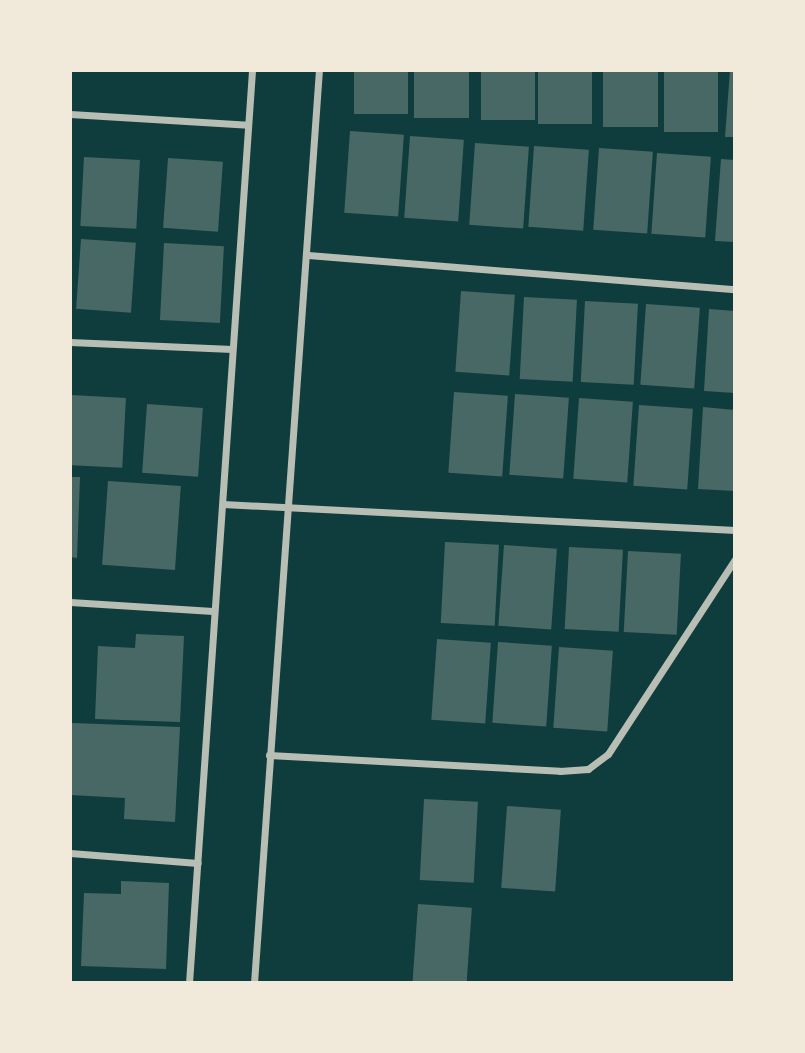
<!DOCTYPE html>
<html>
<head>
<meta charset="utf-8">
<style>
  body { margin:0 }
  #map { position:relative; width:805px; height:1053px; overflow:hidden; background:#0f3d3e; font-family:"DM Sans",sans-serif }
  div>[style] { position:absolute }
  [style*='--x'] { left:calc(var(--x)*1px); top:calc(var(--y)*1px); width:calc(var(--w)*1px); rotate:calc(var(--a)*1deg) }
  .building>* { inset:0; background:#486865; transform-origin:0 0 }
  .minor>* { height:7px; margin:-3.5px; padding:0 3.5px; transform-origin:3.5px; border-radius:3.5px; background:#b8beb3 }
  span { translate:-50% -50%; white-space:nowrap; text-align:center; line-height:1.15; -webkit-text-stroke:6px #f1e9da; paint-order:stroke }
  .frame { position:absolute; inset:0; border:72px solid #f1e9da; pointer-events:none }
</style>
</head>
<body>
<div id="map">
  <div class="building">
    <i style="left:354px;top:70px;width:54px;height:44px"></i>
    <i style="left:414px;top:70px;width:55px;height:48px"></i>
    <i style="left:481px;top:70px;width:54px;height:50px"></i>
    <i style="left:538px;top:70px;width:54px;height:54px"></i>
    <i style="left:603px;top:70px;width:55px;height:57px"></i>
    <i style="left:664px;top:70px;width:54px;height:62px"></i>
    <i style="clip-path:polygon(730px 70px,735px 70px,735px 137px,725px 137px)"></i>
    <i style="left:350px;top:131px;width:54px;height:82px;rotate:4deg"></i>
    <i style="left:410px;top:136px;width:54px;height:82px;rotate:4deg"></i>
    <i style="left:475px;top:143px;width:54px;height:82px;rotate:4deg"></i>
    <i style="left:534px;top:146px;width:55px;height:81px;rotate:4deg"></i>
    <i style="left:599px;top:148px;width:54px;height:82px;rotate:4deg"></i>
    <i style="left:657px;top:153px;width:54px;height:81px;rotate:4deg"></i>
    <i style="left:84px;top:157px;width:56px;height:69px;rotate:3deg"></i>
    <i style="left:168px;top:158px;width:55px;height:70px;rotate:4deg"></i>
    <i style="clip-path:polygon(721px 159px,735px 160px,735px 242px,715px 241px)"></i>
    <i style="left:81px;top:239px;width:55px;height:70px;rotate:4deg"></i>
    <i style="left:164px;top:243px;width:60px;height:77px;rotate:3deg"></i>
    <i style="left:461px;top:291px;width:54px;height:81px;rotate:4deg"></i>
    <i style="left:524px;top:297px;width:53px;height:82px;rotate:3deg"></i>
    <i style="left:585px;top:301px;width:53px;height:81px;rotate:3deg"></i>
    <i style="left:646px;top:304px;width:54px;height:81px;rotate:4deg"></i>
    <i style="clip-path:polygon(709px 309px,735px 311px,735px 393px,704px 391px)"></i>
    <i style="left:454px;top:392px;width:54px;height:81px;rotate:4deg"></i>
    <i style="left:515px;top:394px;width:54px;height:81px;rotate:4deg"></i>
    <i style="left:71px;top:395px;width:55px;height:70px;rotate:3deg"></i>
    <i style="left:579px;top:398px;width:54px;height:81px;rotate:4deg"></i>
    <i style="left:147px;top:404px;width:56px;height:69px;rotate:4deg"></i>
    <i style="left:639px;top:405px;width:54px;height:81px;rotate:4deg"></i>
    <i style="clip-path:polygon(703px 407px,735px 410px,735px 491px,698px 489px)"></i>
    <i style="clip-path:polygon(70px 477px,80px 477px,77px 558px,70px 557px)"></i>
    <i style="left:108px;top:481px;width:73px;height:84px;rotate:4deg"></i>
    <i style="left:445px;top:542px;width:54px;height:81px;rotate:3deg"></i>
    <i style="left:504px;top:545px;width:53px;height:81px;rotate:4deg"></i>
    <i style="left:569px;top:547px;width:54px;height:82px;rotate:3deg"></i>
    <i style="left:628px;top:551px;width:53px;height:81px;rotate:3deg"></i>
    <i style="clip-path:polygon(136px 634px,184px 636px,180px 722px,95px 719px,98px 646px,135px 648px)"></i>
    <i style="left:437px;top:639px;width:54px;height:81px;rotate:4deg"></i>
    <i style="left:498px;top:642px;width:54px;height:81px;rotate:4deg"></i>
    <i style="left:559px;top:647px;width:54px;height:81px;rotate:4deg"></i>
    <i style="clip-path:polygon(72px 723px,180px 727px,175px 822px,124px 819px,125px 798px,70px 795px)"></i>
    <i style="left:424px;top:799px;width:54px;height:81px;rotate:3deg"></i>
    <i style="left:507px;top:806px;width:54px;height:82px;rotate:4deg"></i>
    <i style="clip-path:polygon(121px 881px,169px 883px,166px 969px,81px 966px,84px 893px,121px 894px)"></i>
    <i style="left:418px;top:904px;width:54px;height:79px;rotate:4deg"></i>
  </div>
  <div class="minor">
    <i style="--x:70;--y:114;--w:178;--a:3.5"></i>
    <i style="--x:308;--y:255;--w:428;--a:4.6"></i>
    <i style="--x:70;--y:342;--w:162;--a:2.5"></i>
    <i style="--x:223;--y:504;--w:513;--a:2.91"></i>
    <i style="--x:70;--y:602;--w:143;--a:3.6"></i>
    <i style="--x:269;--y:755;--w:291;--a:3.1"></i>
    <i style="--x:560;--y:771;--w:28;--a:-4"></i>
    <i style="--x:588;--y:769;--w:25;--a:-37"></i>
    <i style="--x:608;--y:754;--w:233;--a:-56.9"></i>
    <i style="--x:70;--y:853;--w:128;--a:4.5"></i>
    <i style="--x:189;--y:983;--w:915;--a:-86.05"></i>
    <i style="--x:254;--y:983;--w:915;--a:-85.93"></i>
  </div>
  <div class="frame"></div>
</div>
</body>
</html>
